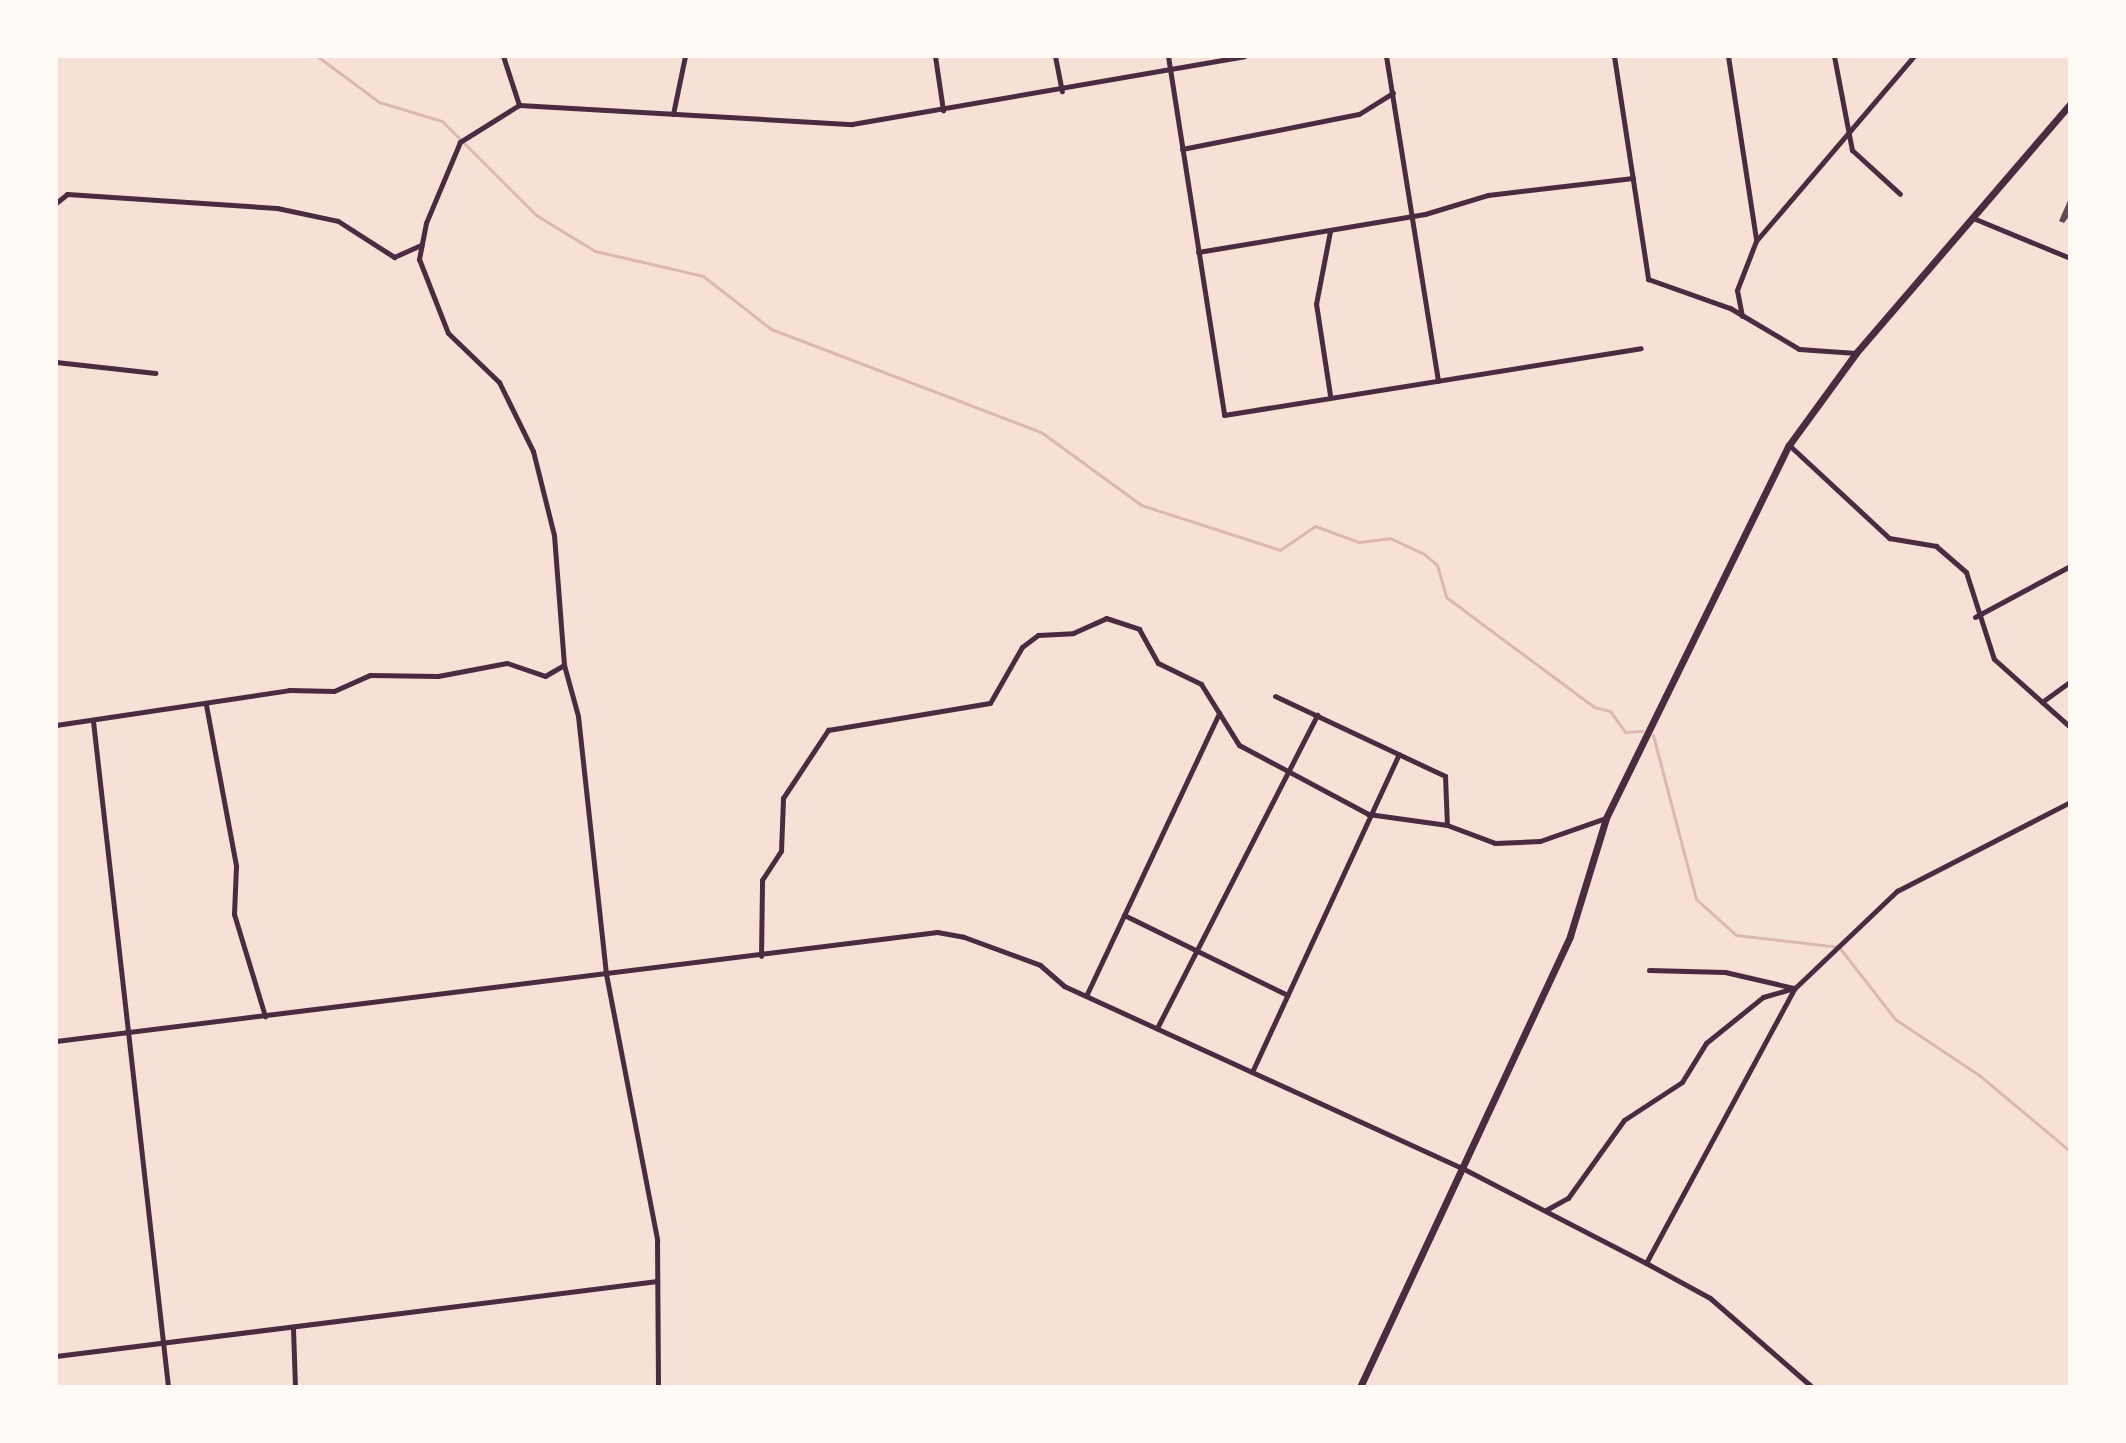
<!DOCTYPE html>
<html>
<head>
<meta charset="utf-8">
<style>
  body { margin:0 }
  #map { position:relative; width:2126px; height:1443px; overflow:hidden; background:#f7e1d7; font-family:Lato,sans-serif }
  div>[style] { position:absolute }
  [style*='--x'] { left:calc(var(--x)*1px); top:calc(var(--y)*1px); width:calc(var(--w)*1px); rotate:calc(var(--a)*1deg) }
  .stream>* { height:3px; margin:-1.5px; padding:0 1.5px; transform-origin:1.5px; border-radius:1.5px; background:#dcb8b0 }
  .building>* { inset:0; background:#644757 }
  .minor>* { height:5px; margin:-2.5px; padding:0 2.5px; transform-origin:2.5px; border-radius:2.5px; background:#4a2c40 }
  .secondary>* { height:7px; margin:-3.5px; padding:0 3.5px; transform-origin:3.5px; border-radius:3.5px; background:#4a2c40 }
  span { translate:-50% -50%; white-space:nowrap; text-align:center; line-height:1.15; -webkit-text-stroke:7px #fffaf5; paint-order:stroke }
  .frame { position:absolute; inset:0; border:58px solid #fffaf5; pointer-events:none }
</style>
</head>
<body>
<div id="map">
  <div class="stream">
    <i style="--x:317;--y:56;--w:77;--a:36.6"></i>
    <i style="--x:379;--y:102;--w:66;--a:16.8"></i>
    <i style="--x:442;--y:121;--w:133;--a:45"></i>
    <i style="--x:536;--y:215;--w:69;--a:31.4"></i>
    <i style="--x:595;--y:251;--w:111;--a:13"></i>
    <i style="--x:703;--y:276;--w:86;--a:37.9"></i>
    <i style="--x:771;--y:329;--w:289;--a:20.9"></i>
    <i style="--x:1041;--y:432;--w:124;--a:36.1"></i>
    <i style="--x:1141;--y:505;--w:146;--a:17.9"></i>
    <i style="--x:1280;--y:550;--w:42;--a:-34.4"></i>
    <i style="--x:1315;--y:526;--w:47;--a:20"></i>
    <i style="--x:1359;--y:542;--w:31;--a:-7"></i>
    <i style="--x:1390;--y:538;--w:38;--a:25"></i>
    <i style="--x:1424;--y:554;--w:17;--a:40"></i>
    <i style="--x:1437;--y:565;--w:33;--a:74"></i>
    <i style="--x:1446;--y:597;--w:184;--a:36.6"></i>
    <i style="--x:1594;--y:707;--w:16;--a:14"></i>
    <i style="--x:1610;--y:711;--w:26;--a:54"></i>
    <i style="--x:1625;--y:732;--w:17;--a:-3"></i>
    <i style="--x:1653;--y:735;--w:170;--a:75.3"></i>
    <i style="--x:1696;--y:899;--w:54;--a:42"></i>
    <i style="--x:1736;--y:935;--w:104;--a:6.6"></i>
    <i style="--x:1839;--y:947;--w:91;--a:52.1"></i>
    <i style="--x:1895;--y:1019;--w:101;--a:33.7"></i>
    <i style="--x:1979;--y:1075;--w:119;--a:39.9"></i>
  </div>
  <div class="building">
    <i style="clip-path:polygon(2070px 196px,2070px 215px,2064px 223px,2059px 221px)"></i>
  </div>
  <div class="minor">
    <i style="--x:503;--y:56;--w:52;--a:71.9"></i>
    <i style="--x:519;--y:105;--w:334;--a:3.3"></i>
    <i style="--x:852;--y:124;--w:398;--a:-9.8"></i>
    <i style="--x:935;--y:56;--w:55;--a:81.6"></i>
    <i style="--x:1055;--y:56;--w:36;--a:79"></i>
    <i style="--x:1168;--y:56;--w:363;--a:81.1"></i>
    <i style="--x:1224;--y:415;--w:422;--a:-9.1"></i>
    <i style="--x:1386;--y:56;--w:329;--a:80.9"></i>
    <i style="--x:1614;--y:56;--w:226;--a:81.3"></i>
    <i style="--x:1648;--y:279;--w:87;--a:19.5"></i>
    <i style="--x:1730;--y:308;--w:80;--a:30.7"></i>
    <i style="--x:1799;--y:349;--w:57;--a:4"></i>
    <i style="--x:1728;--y:56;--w:186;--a:81.3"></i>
    <i style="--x:1834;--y:56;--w:96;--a:79.2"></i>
    <i style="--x:1852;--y:150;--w:65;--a:42.5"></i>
    <i style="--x:519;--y:105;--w:70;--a:147.9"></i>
    <i style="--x:460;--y:142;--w:88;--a:112.8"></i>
    <i style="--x:426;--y:223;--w:37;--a:101"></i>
    <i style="--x:419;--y:259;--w:79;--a:68.6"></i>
    <i style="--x:448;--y:333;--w:71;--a:43.9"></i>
    <i style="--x:499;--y:382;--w:77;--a:63.8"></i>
    <i style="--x:533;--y:451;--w:87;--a:76"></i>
    <i style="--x:554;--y:535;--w:130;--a:85.6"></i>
    <i style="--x:564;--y:665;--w:53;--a:74.6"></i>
    <i style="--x:578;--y:716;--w:260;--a:83.8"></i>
    <i style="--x:606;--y:974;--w:271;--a:79.1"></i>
    <i style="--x:657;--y:1240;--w:147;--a:89.6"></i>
    <i style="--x:673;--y:114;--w:59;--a:-78.3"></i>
    <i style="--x:1182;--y:149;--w:180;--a:-11.2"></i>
    <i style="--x:1359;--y:114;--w:40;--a:-32"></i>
    <i style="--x:56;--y:203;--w:14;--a:-39"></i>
    <i style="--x:67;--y:194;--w:210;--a:3.8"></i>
    <i style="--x:277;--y:208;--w:62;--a:12"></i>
    <i style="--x:338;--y:221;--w:67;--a:32.7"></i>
    <i style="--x:394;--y:257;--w:30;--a:-24"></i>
    <i style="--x:1973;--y:218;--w:105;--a:22.4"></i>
    <i style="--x:1198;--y:252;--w:230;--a:-9.5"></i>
    <i style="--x:1425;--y:214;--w:66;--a:-16.8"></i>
    <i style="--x:1488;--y:195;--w:146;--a:-6.7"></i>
    <i style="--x:1742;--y:316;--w:26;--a:-101"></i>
    <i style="--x:1737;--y:290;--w:53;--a:-68.8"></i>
    <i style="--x:1756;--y:241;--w:243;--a:-49.5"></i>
    <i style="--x:56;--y:362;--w:100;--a:6.3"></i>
    <i style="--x:1330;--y:395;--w:92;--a:-98.7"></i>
    <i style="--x:1316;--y:304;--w:74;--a:-79.1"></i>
    <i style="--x:1789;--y:445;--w:137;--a:42.9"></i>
    <i style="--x:1889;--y:538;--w:48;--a:9.7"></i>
    <i style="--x:1936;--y:546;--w:40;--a:41"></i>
    <i style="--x:1966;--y:572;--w:91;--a:72.2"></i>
    <i style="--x:1994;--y:659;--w:102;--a:41.8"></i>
    <i style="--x:1975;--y:617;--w:108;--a:-28.2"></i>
    <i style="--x:1275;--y:696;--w:188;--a:25.2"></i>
    <i style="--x:1445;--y:776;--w:49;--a:87.7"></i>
    <i style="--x:2042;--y:702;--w:34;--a:-36"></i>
    <i style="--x:206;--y:705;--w:164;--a:79.4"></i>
    <i style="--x:236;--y:866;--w:48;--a:92.4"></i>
    <i style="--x:234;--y:914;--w:107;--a:73.1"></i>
    <i style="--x:93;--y:721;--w:670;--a:83.57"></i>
    <i style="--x:56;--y:725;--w:236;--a:-8.5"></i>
    <i style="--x:289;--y:690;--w:45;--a:1.3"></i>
    <i style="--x:334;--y:691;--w:39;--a:-24"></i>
    <i style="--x:370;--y:675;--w:68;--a:0.8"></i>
    <i style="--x:438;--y:676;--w:70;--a:-10.7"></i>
    <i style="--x:507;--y:663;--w:40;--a:18.9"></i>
    <i style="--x:545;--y:676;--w:22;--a:-30"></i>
    <i style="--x:1124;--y:915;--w:182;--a:26.1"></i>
    <i style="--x:761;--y:956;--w:76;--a:-89.2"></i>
    <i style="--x:762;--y:880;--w:35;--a:-57"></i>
    <i style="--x:781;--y:851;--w:53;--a:-87.8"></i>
    <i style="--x:783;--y:798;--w:82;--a:-56.5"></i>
    <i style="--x:828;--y:730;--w:164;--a:-9.5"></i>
    <i style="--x:990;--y:703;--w:64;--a:-60.3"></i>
    <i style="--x:1022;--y:647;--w:20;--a:-37"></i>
    <i style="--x:1038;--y:635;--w:35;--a:-3"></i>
    <i style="--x:1073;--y:633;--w:36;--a:-24"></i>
    <i style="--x:1106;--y:618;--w:35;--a:18"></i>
    <i style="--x:1139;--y:629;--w:39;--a:61"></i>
    <i style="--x:1158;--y:663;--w:48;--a:26"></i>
    <i style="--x:1201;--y:684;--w:72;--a:58.1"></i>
    <i style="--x:1239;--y:745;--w:146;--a:28.1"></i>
    <i style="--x:1368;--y:814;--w:80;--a:7.9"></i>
    <i style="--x:1447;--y:825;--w:51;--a:20.6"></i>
    <i style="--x:1495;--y:843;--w:45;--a:-2.5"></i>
    <i style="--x:1540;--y:841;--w:70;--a:-19.2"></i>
    <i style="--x:1649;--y:970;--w:76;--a:1.5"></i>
    <i style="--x:1725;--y:972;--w:71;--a:13.1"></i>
    <i style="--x:1086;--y:996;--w:313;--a:-64.8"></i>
    <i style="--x:1157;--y:1028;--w:352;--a:-62.9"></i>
    <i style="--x:56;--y:1041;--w:888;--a:-7.05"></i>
    <i style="--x:937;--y:932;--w:27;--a:10"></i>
    <i style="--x:964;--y:937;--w:81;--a:20.2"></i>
    <i style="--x:1040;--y:965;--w:32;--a:41"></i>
    <i style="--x:1064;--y:986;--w:438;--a:24.6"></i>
    <i style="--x:1462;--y:1168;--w:207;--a:27.3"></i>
    <i style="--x:1646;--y:1263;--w:73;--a:28.7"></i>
    <i style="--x:1710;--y:1298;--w:135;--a:41.1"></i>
    <i style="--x:1252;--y:1072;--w:350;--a:-65.2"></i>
    <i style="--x:1546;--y:1210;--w:25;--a:-29"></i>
    <i style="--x:1568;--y:1198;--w:96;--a:-54.3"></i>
    <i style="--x:1624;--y:1120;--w:69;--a:-33.2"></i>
    <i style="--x:1682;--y:1082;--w:46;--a:-58.4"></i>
    <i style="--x:1706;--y:1043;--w:73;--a:-38.9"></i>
    <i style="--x:1763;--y:997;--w:32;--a:-16"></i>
    <i style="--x:1646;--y:1263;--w:313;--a:-61.6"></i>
    <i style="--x:1795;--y:988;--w:141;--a:-43.6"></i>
    <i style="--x:1897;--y:891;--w:195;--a:-27.2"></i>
    <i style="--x:293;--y:1329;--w:58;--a:88"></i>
    <i style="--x:56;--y:1356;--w:606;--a:-7.11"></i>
  </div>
  <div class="secondary">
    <i style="--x:1360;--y:1387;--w:497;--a:-65"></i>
    <i style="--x:1570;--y:936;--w:123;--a:-73"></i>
    <i style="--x:1606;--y:818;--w:415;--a:-63.9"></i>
    <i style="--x:1789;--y:445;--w:114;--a:-53.9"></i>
    <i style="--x:1856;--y:353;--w:328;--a:-49.3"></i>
  </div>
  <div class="frame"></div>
</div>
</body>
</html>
